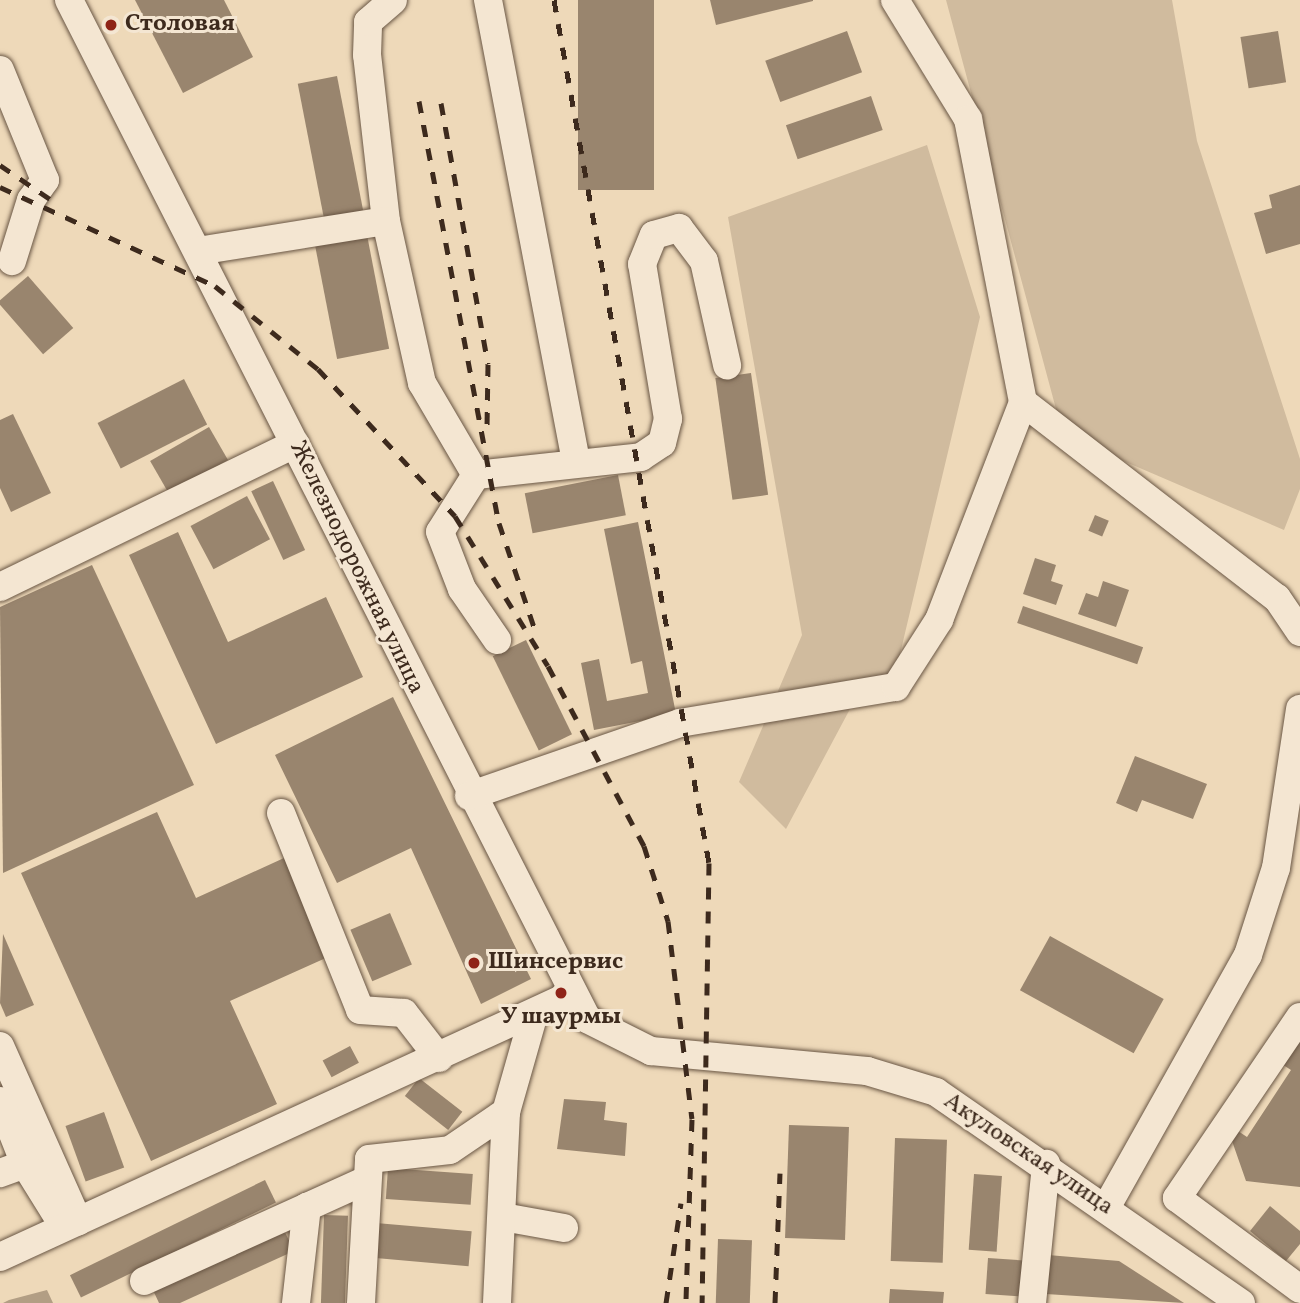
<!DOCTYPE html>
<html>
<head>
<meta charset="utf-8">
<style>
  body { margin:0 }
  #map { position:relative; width:1300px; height:1303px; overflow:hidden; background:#eed9b9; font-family:Vollkorn,serif }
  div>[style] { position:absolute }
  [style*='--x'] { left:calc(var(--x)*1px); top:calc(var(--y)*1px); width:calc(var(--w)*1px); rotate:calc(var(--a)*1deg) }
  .green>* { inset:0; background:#d0bb9e }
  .water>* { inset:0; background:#b29e84 }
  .building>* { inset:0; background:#99856e; transform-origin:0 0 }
  .roads { filter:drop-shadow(0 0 2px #695644) drop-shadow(0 0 2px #695644) }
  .minor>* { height:28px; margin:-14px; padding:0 14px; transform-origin:14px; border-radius:14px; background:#f4e6d2 }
  .rail>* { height:5px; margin-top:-2.5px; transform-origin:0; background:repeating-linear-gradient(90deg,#3d2a1d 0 12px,transparent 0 24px) }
  .dots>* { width:19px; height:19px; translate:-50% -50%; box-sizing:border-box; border:4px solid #f4e6d2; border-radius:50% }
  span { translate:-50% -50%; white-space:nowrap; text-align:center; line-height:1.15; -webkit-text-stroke:6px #f4e6d2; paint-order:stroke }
  .poi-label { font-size:24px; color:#3d2a1d; font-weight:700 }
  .left { translate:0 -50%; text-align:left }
  .street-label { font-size:24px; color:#3d2a1d }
</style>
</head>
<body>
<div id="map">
  <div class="green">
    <i style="clip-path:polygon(946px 0,1172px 0,1197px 141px,1300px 459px,1300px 489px,1284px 530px,1063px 435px)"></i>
    <i style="clip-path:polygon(927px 145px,980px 317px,896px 671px,858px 694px,786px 829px,739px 782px,802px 635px,728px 217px)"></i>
  </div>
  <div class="water">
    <i style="clip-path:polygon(47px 1290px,53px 1303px,3px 1303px,9px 1300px)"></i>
  </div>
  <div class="building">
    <i style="clip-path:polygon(135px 0,224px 0,253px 57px,183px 93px)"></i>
    <i style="left:578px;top:0;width:76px;height:190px"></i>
    <i style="clip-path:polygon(710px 0,813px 0,813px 1px,716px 25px)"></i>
    <i style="left:847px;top:31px;width:44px;height:87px;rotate:70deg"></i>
    <i style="left:1278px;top:31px;width:52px;height:38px;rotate:81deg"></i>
    <i style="left:337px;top:76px;width:137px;height:40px;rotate:79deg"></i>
    <i style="left:871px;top:96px;width:36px;height:90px;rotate:71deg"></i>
    <i style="clip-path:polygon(1300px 185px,1300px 244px,1266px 254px,1254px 213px,1272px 208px,1269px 195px)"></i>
    <i style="left:367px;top:235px;width:116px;height:53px;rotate:79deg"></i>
    <i style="left:28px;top:276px;width:69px;height:40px;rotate:49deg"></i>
    <i style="left:751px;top:373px;width:123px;height:36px;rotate:82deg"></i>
    <i style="left:184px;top:379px;width:51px;height:97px;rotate:63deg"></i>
    <i style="clip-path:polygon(13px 414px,51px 493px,11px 512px,0 488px,0 420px)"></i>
    <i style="left:209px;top:427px;width:38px;height:68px;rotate:60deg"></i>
    <i style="left:618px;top:475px;width:41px;height:95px;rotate:79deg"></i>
    <i style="left:273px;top:481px;width:76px;height:24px;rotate:65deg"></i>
    <i style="left:247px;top:496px;width:49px;height:64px;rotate:62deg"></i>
    <i style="left:1095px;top:515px;width:15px;height:17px;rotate:23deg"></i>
    <i style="clip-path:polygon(638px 522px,676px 714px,594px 730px,581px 663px,599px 659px,607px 701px,648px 693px,642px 661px,631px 664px,604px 529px)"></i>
    <i style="clip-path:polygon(178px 532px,228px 642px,326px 597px,363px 677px,216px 744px,129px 555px)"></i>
    <i style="clip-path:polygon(1035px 558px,1056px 565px,1051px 581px,1063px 585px,1056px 605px,1023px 594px)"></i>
    <i style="clip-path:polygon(92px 565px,194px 785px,3px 873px,0 607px)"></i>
    <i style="clip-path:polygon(1103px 581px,1129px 590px,1116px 627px,1078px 614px,1086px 593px,1098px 597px)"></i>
    <i style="left:1023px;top:606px;width:127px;height:18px;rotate:19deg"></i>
    <i style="left:526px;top:640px;width:105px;height:37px;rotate:64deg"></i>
    <i style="clip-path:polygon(393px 697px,531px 979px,481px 1004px,411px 848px,337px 883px,275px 755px)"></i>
    <i style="clip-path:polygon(1135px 756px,1207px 784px,1193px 819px,1142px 800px,1137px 812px,1116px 803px)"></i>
    <i style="clip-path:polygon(157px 812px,196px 898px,284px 858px,328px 957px,230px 1001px,277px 1104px,151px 1161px,21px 873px)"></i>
    <i style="left:390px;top:913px;width:56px;height:43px;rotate:67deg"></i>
    <i style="clip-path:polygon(3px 934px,34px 1005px,6px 1017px,0 1003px)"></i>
    <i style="left:1050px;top:936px;width:130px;height:62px;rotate:29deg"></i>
    <i style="clip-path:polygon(1300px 1039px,1300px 1187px,1246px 1181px,1232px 1141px,1238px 1131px,1247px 1137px,1291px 1070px,1274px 1059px)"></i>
    <i style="left:350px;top:1046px;width:19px;height:31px;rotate:62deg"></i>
    <i style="left:419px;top:1078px;width:55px;height:23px;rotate:38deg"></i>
    <i style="clip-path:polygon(564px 1099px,606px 1102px,604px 1120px,627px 1123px,625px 1156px,557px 1149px)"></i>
    <i style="left:104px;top:1112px;width:59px;height:41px;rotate:70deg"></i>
    <i style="left:789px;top:1125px;width:60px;height:113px;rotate:2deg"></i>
    <i style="left:895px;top:1138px;width:52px;height:123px;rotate:2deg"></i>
    <i style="left:388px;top:1168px;width:85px;height:31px;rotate:4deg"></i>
    <i style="left:974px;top:1174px;width:28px;height:76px;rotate:4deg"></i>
    <i style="left:265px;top:1180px;width:25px;height:217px;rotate:64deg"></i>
    <i style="clip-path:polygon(1270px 1206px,1300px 1231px,1300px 1244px,1286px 1261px,1250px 1231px)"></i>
    <i style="left:324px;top:1215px;width:24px;height:88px;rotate:2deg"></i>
    <i style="left:376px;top:1223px;width:96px;height:35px;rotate:5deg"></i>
    <i style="clip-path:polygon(283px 1228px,294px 1251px,180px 1303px,159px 1303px,152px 1288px)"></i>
    <i style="left:718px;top:1239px;width:34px;height:64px;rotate:2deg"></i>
    <i style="clip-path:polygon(1048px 1255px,1119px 1261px,1184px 1303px,1046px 1294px)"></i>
    <i style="left:988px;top:1258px;width:40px;height:36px;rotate:4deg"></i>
    <i style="clip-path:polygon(890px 1289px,944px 1292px,943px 1303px,889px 1303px)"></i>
  </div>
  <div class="roads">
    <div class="minor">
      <i style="--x:69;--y:0;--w:1143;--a:63.05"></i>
      <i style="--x:587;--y:1019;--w:72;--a:26.6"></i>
      <i style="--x:651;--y:1051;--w:217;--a:5.3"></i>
      <i style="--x:867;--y:1071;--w:72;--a:16.9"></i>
      <i style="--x:936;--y:1092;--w:371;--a:34.7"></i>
      <i style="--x:488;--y:0;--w:471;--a:79.2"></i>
      <i style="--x:895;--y:0;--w:140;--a:58.5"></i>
      <i style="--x:968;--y:119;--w:288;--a:79"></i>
      <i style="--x:0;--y:70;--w:119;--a:67.8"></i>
      <i style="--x:45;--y:180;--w:24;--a:125"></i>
      <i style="--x:31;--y:200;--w:64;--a:107.3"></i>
      <i style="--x:386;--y:221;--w:167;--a:-96.5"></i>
      <i style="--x:367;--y:55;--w:33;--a:-88"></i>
      <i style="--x:368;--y:22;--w:33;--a:-41"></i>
      <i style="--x:198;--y:251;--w:190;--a:-9.1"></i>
      <i style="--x:386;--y:221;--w:166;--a:77.5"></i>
      <i style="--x:422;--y:383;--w:107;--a:59.6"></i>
      <i style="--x:476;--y:475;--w:166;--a:-6.2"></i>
      <i style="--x:641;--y:457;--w:25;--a:-34"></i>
      <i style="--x:662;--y:443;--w:25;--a:-76"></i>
      <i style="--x:668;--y:419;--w:157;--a:-99.5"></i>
      <i style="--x:642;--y:264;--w:31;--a:-68"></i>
      <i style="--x:654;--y:235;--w:26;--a:-16"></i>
      <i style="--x:679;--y:228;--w:41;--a:52.9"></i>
      <i style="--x:704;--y:261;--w:107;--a:77.5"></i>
      <i style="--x:476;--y:475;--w:67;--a:122.3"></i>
      <i style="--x:440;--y:532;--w:61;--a:68.9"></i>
      <i style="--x:462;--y:589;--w:62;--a:55.5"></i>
      <i style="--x:0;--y:587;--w:328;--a:-25.9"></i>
      <i style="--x:469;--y:796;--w:223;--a:-19.1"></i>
      <i style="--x:680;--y:723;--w:219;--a:-9.5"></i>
      <i style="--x:896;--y:687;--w:80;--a:-57.3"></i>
      <i style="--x:939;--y:620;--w:234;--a:-68.9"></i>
      <i style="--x:1023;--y:402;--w:321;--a:37.7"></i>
      <i style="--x:1277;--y:598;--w:41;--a:55.9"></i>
      <i style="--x:281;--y:813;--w:212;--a:68.1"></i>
      <i style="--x:360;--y:1010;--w:44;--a:3.9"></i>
      <i style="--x:404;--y:1013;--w:57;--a:52.1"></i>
      <i style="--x:1300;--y:1017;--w:219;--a:124.2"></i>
      <i style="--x:1177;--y:1198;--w:153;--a:36.5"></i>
      <i style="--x:0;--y:1046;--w:192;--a:66"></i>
      <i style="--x:0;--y:1101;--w:68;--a:68.4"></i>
      <i style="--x:25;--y:1164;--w:27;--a:160"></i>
      <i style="--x:25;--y:1164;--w:74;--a:58.2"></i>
      <i style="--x:1106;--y:1208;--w:290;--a:-60.7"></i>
      <i style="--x:1248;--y:955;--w:91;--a:-72.2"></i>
      <i style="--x:1276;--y:868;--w:161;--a:-81.4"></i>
      <i style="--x:503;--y:1217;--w:62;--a:10.2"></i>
      <i style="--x:0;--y:1257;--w:628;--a:-24.65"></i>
      <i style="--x:144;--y:1281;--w:245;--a:-24.4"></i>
      <i style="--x:296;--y:1303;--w:97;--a:-83.5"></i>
      <i style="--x:361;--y:1303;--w:144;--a:-86.8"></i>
      <i style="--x:369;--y:1159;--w:81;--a:-6.3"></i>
      <i style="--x:450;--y:1150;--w:68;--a:-34.2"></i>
      <i style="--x:497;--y:1303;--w:191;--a:-87.3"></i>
      <i style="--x:506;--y:1112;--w:99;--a:-74.1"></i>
      <i style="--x:1032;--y:1303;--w:140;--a:-84.2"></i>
    </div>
  </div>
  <div class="rail">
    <i style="--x:554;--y:0;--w:877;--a:79.82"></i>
    <i style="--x:709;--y:863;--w:440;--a:90.9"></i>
    <i style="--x:419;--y:101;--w:430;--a:79.3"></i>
    <i style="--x:499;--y:523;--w:116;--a:71.4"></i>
    <i style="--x:441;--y:103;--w:265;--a:79.8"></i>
    <i style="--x:488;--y:364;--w:64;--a:90.9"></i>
    <i style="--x:0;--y:165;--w:60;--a:34.2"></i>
    <i style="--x:0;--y:187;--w:237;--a:24.7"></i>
    <i style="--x:215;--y:286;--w:132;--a:38.9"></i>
    <i style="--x:318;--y:369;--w:201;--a:47"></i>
    <i style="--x:455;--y:516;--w:176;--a:58.2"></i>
    <i style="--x:548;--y:666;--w:204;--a:61.9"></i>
    <i style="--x:644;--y:846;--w:79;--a:72.3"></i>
    <i style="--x:668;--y:921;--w:199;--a:83.1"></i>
    <i style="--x:692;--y:1119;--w:184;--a:91.9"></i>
    <i style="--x:666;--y:1303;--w:101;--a:-81.5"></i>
    <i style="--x:775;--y:1303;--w:130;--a:-87.8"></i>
  </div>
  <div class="dots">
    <i style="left:111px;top:25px;background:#8f2418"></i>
    <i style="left:474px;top:963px;background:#8f2418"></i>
    <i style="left:561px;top:993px;background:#8f2418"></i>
  </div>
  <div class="poi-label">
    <span class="left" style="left:125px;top:25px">Столовая</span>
    <span class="left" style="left:488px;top:963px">Шинсервис</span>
    <span style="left:561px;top:1018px">У шаурмы</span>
  </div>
  <div class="street-label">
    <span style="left:356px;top:568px;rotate:64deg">Железнодорожная улица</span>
    <span style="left:1028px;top:1155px;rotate:34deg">Акуловская улица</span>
  </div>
</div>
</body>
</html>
